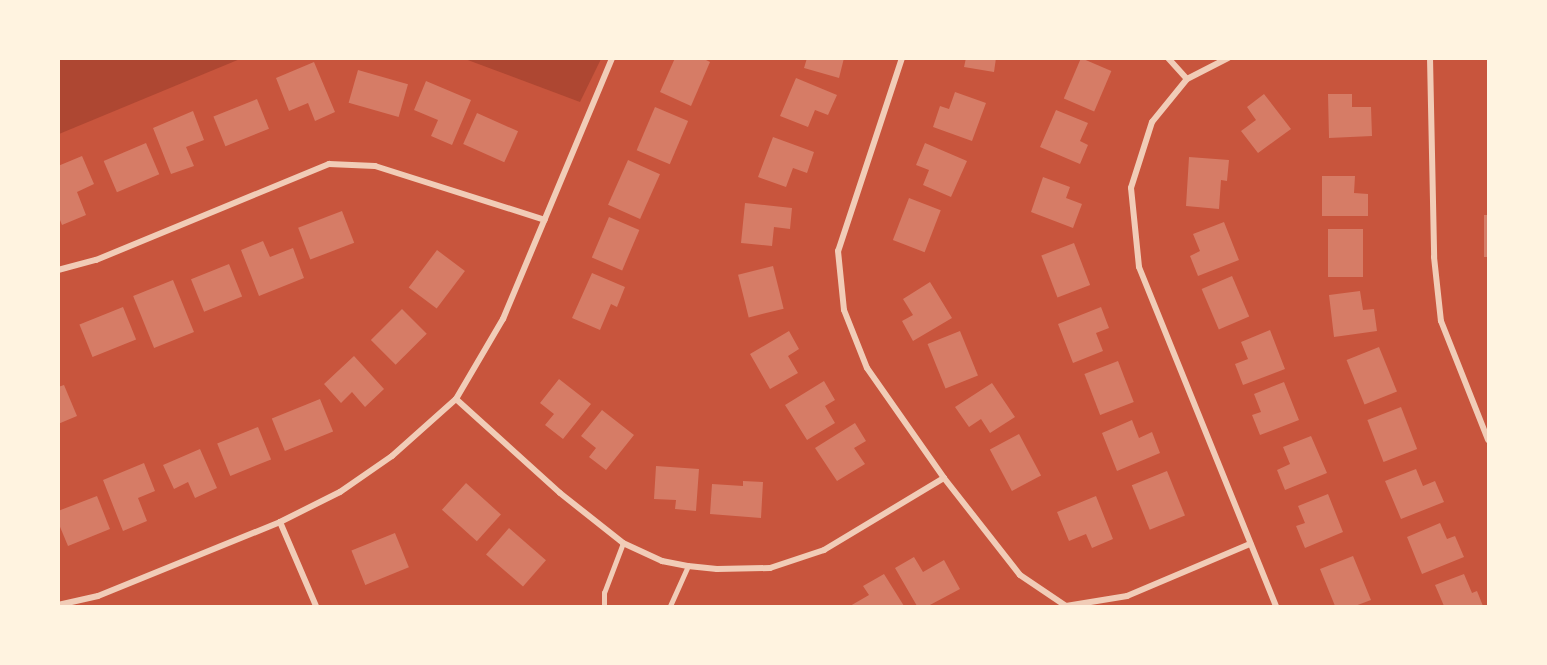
<!DOCTYPE html>
<html>
<head>
<meta charset="utf-8">
<style>
  body { margin:0 }
  #map { position:relative; width:1547px; height:665px; overflow:hidden; background:#c8553d; font-family:"Open Sans",sans-serif }
  div>[style] { position:absolute }
  [style*='--x'] { left:calc(var(--x)*1px); top:calc(var(--y)*1px); width:calc(var(--w)*1px); rotate:calc(var(--a)*1deg) }
  .green>* { inset:0; background:#ae4732 }
  .building>* { inset:0; background:#d67c66; transform-origin:0 0 }
  .service>* { height:4.5px; margin:-2.25px; padding:0 2.25px; transform-origin:2.25px; border-radius:2.25px; background:#f1ccb7 }
  .minor>* { height:6px; margin:-3px; padding:0 3px; transform-origin:3px; border-radius:3px; background:#f1ccb7 }
  span { translate:-50% -50%; white-space:nowrap; text-align:center; line-height:1.15; -webkit-text-stroke:4.5px #fff3e0; paint-order:stroke }
  .frame { position:absolute; inset:0; border:60px solid #fff3e0; pointer-events:none }
</style>
</head>
<body>
<div id="map">
  <div class="green">
    <i style="clip-path:polygon(59px 58px,240px 58px,240px 59px,59px 134px)"></i>
    <i style="clip-path:polygon(465px 59px,601px 59px,580px 102px)"></i>
  </div>
  <div class="building">
    <i style="clip-path:polygon(675px 58px,702px 58px,710px 62px,691px 106px,660px 92px)"></i>
    <i style="clip-path:polygon(807px 58px,844px 58px,839px 78px,804px 68px)"></i>
    <i style="clip-path:polygon(966px 58px,996px 58px,994px 72px,964px 67px)"></i>
    <i style="left:1081px;top:58px;width:33px;height:44px;rotate:23deg"></i>
    <i style="clip-path:polygon(314px 62px,335px 112px,315px 121px,308px 103px,289px 111px,276px 78px)"></i>
    <i style="left:358px;top:70px;width:52px;height:34px;rotate:16deg"></i>
    <i style="clip-path:polygon(796px 78px,837px 95px,828px 115px,815px 110px,808px 127px,780px 116px)"></i>
    <i style="clip-path:polygon(426px 81px,471px 100px,452px 145px,431px 136px,438px 120px,414px 110px)"></i>
    <i style="clip-path:polygon(955px 92px,986px 103px,972px 141px,933px 127px,940px 106px,949px 109px)"></i>
    <i style="clip-path:polygon(1264px 94px,1291px 129px,1258px 153px,1241px 131px,1256px 120px,1247px 107px)"></i>
    <i style="clip-path:polygon(1328px 94px,1352px 94px,1352px 107px,1371px 107px,1372px 136px,1329px 138px)"></i>
    <i style="left:257px;top:99px;width:32px;height:47px;rotate:68deg"></i>
    <i style="left:655px;top:107px;width:36px;height:47px;rotate:23deg"></i>
    <i style="clip-path:polygon(1056px 110px,1088px 123px,1080px 141px,1088px 145px,1080px 164px,1040px 147px)"></i>
    <i style="clip-path:polygon(193px 111px,204px 140px,186px 147px,194px 166px,171px 174px,153px 128px)"></i>
    <i style="left:477px;top:113px;width:45px;height:34px;rotate:24deg"></i>
    <i style="clip-path:polygon(773px 137px,814px 152px,807px 173px,793px 168px,786px 187px,758px 177px)"></i>
    <i style="left:146px;top:143px;width:34px;height:46px;rotate:67deg"></i>
    <i style="clip-path:polygon(925px 143px,967px 161px,951px 197px,923px 185px,929px 170px,916px 165px)"></i>
    <i style="clip-path:polygon(82px 156px,94px 184px,77px 192px,86px 215px,62px 225px,58px 215px,58px 166px)"></i>
    <i style="clip-path:polygon(1189px 157px,1229px 160px,1227px 181px,1221px 180px,1219px 209px,1186px 206px)"></i>
    <i style="left:628px;top:160px;width:35px;height:49px;rotate:24deg"></i>
    <i style="clip-path:polygon(1322px 176px,1355px 176px,1354px 193px,1368px 194px,1368px 216px,1322px 216px)"></i>
    <i style="clip-path:polygon(1043px 177px,1070px 187px,1066px 198px,1082px 204px,1073px 228px,1031px 212px)"></i>
    <i style="left:909px;top:198px;width:34px;height:45px;rotate:21deg"></i>
    <i style="clip-path:polygon(745px 203px,792px 208px,790px 229px,774px 227px,772px 246px,741px 243px)"></i>
    <i style="left:342px;top:211px;width:34px;height:47px;rotate:69deg"></i>
    <i style="left:1484px;top:215px;width:4px;height:42px"></i>
    <i style="left:609px;top:217px;width:33px;height:44px;rotate:23deg"></i>
    <i style="clip-path:polygon(1224px 222px,1239px 260px,1198px 276px,1190px 256px,1200px 251px,1193px 234px)"></i>
    <i style="left:1328px;top:229px;width:35px;height:48px"></i>
    <i style="clip-path:polygon(263px 241px,270px 257px,293px 248px,304px 278px,259px 296px,241px 250px)"></i>
    <i style="left:1074px;top:243px;width:45px;height:35px;rotate:69deg"></i>
    <i style="left:437px;top:250px;width:35px;height:47px;rotate:37deg"></i>
    <i style="left:229px;top:264px;width:35px;height:41px;rotate:68deg"></i>
    <i style="left:773px;top:266px;width:44px;height:36px;rotate:76deg"></i>
    <i style="clip-path:polygon(592px 273px,625px 287px,617px 307px,611px 304px,600px 330px,572px 318px)"></i>
    <i style="left:1232px;top:276px;width:44px;height:33px;rotate:67deg"></i>
    <i style="left:173px;top:280px;width:56px;height:43px;rotate:68deg"></i>
    <i style="clip-path:polygon(930px 282px,952px 318px,913px 341px,902px 321px,913px 315px,903px 299px)"></i>
    <i style="clip-path:polygon(1360px 291px,1363px 310px,1374px 309px,1377px 331px,1334px 337px,1329px 295px)"></i>
    <i style="left:123px;top:307px;width:35px;height:47px;rotate:68deg"></i>
    <i style="clip-path:polygon(1101px 307px,1109px 328px,1096px 333px,1103px 351px,1073px 363px,1058px 324px)"></i>
    <i style="left:402px;top:309px;width:35px;height:44px;rotate:45deg"></i>
    <i style="clip-path:polygon(1270px 330px,1285px 369px,1243px 385px,1235px 364px,1248px 359px,1241px 342px)"></i>
    <i style="clip-path:polygon(789px 331px,799px 349px,788px 356px,798px 373px,770px 389px,750px 354px)"></i>
    <i style="left:960px;top:331px;width:48px;height:35px;rotate:68deg"></i>
    <i style="left:1379px;top:347px;width:48px;height:35px;rotate:68deg"></i>
    <i style="clip-path:polygon(354px 356px,384px 389px,365px 407px,352px 392px,341px 403px,324px 384px)"></i>
    <i style="left:1118px;top:361px;width:44px;height:36px;rotate:69deg"></i>
    <i style="clip-path:polygon(559px 379px,591px 404px,563px 439px,545px 425px,554px 414px,540px 403px)"></i>
    <i style="clip-path:polygon(824px 381px,835px 400px,825px 406px,835px 423px,807px 440px,785px 405px)"></i>
    <i style="clip-path:polygon(1284px 382px,1299px 420px,1260px 435px,1252px 415px,1261px 412px,1254px 394px)"></i>
    <i style="clip-path:polygon(992px 383px,1015px 417px,990px 433px,981px 419px,969px 427px,955px 407px)"></i>
    <i style="clip-path:polygon(64px 385px,77px 416px,58px 424px,58px 387px)"></i>
    <i style="left:320px;top:399px;width:35px;height:52px;rotate:68deg"></i>
    <i style="left:1401px;top:407px;width:45px;height:36px;rotate:69deg"></i>
    <i style="clip-path:polygon(602px 410px,634px 435px,606px 470px,589px 457px,596px 448px,581px 436px)"></i>
    <i style="clip-path:polygon(1132px 420px,1139px 438px,1152px 432px,1160px 453px,1117px 471px,1102px 433px)"></i>
    <i style="clip-path:polygon(855px 423px,866px 441px,854px 448px,865px 464px,837px 481px,815px 448px)"></i>
    <i style="left:258px;top:427px;width:35px;height:44px;rotate:68deg"></i>
    <i style="left:1019px;top:434px;width:47px;height:33px;rotate:62deg"></i>
    <i style="clip-path:polygon(1311px 436px,1327px 473px,1285px 490px,1277px 470px,1290px 464px,1283px 447px)"></i>
    <i style="clip-path:polygon(200px 449px,217px 488px,195px 498px,188px 482px,174px 489px,163px 465px)"></i>
    <i style="clip-path:polygon(144px 463px,155px 491px,138px 498px,147px 521px,123px 531px,103px 480px)"></i>
    <i style="clip-path:polygon(656px 466px,699px 469px,696px 511px,675px 509px,676px 500px,654px 499px)"></i>
    <i style="clip-path:polygon(1416px 469px,1423px 486px,1435px 481px,1444px 502px,1401px 519px,1385px 481px)"></i>
    <i style="left:1167px;top:471px;width:48px;height:38px;rotate:68deg"></i>
    <i style="clip-path:polygon(743px 481px,763px 482px,761px 518px,710px 514px,712px 484px,743px 486px)"></i>
    <i style="left:466px;top:483px;width:47px;height:36px;rotate:42deg"></i>
    <i style="clip-path:polygon(1328px 494px,1343px 532px,1305px 548px,1296px 526px,1305px 523px,1298px 506px)"></i>
    <i style="clip-path:polygon(97px 496px,110px 529px,68px 546px,58px 522px,58px 511px)"></i>
    <i style="clip-path:polygon(1096px 496px,1113px 539px,1092px 548px,1086px 534px,1069px 541px,1057px 512px)"></i>
    <i style="clip-path:polygon(1440px 523px,1447px 539px,1455px 536px,1464px 557px,1422px 574px,1407px 537px)"></i>
    <i style="left:509px;top:528px;width:49px;height:35px;rotate:41deg"></i>
    <i style="left:395px;top:533px;width:37px;height:47px;rotate:68deg"></i>
    <i style="clip-path:polygon(1353px 556px,1371px 600px,1355px 606px,1335px 606px,1320px 569px)"></i>
    <i style="clip-path:polygon(914px 557px,923px 572px,944px 560px,960px 589px,928px 606px,917px 606px,895px 568px)"></i>
    <i style="clip-path:polygon(884px 574px,904px 606px,850px 606px,869px 595px,863px 586px)"></i>
    <i style="clip-path:polygon(1464px 574px,1472px 593px,1477px 591px,1483px 606px,1444px 606px,1435px 585px)"></i>
  </div>
  <div class="service">
    <i style="--x:604;--y:606;--w:13;--a:-90"></i>
    <i style="--x:604;--y:593;--w:53;--a:-69.2"></i>
    <i style="--x:670;--y:606;--w:44;--a:-65.8"></i>
  </div>
  <div class="minor">
    <i style="--x:902;--y:58;--w:203;--a:108.3"></i>
    <i style="--x:838;--y:251;--w:59;--a:84.2"></i>
    <i style="--x:844;--y:310;--w:62;--a:68.4"></i>
    <i style="--x:867;--y:368;--w:134;--a:55"></i>
    <i style="--x:944;--y:478;--w:123;--a:51.9"></i>
    <i style="--x:1020;--y:575;--w:55;--a:34"></i>
    <i style="--x:1066;--y:606;--w:62;--a:-9.3"></i>
    <i style="--x:1127;--y:596;--w:134;--a:-22.9"></i>
    <i style="--x:1168;--y:58;--w:28;--a:48"></i>
    <i style="--x:1228;--y:58;--w:46;--a:152.9"></i>
    <i style="--x:1187;--y:79;--w:55;--a:129.1"></i>
    <i style="--x:1152;--y:122;--w:69;--a:107.7"></i>
    <i style="--x:1131;--y:188;--w:79;--a:84.2"></i>
    <i style="--x:1139;--y:267;--w:366;--a:68"></i>
    <i style="--x:1430;--y:58;--w:199;--a:88.8"></i>
    <i style="--x:1434;--y:257;--w:64;--a:83.8"></i>
    <i style="--x:1441;--y:321;--w:128;--a:68.4"></i>
    <i style="--x:58;--y:270;--w:39;--a:-15"></i>
    <i style="--x:96;--y:260;--w:252;--a:-22.4"></i>
    <i style="--x:329;--y:164;--w:46;--a:2.5"></i>
    <i style="--x:375;--y:166;--w:178;--a:17.6"></i>
    <i style="--x:456;--y:399;--w:140;--a:42.1"></i>
    <i style="--x:560;--y:493;--w:80;--a:38.4"></i>
    <i style="--x:623;--y:543;--w:43;--a:24.8"></i>
    <i style="--x:662;--y:561;--w:26;--a:11"></i>
    <i style="--x:688;--y:566;--w:29;--a:6"></i>
    <i style="--x:717;--y:569;--w:53;--a:-1.1"></i>
    <i style="--x:770;--y:568;--w:57;--a:-18.4"></i>
    <i style="--x:824;--y:550;--w:140;--a:-31"></i>
    <i style="--x:280;--y:522;--w:91;--a:66.8"></i>
    <i style="--x:58;--y:605;--w:41;--a:-12.7"></i>
    <i style="--x:98;--y:596;--w:196;--a:-22.1"></i>
    <i style="--x:280;--y:522;--w:67;--a:-26.6"></i>
    <i style="--x:340;--y:492;--w:63;--a:-34.7"></i>
    <i style="--x:392;--y:456;--w:86;--a:-41.7"></i>
    <i style="--x:456;--y:399;--w:93;--a:-59.6"></i>
    <i style="--x:503;--y:319;--w:283;--a:-67.3"></i>
  </div>
  <div class="frame"></div>
</div>
</body>
</html>
